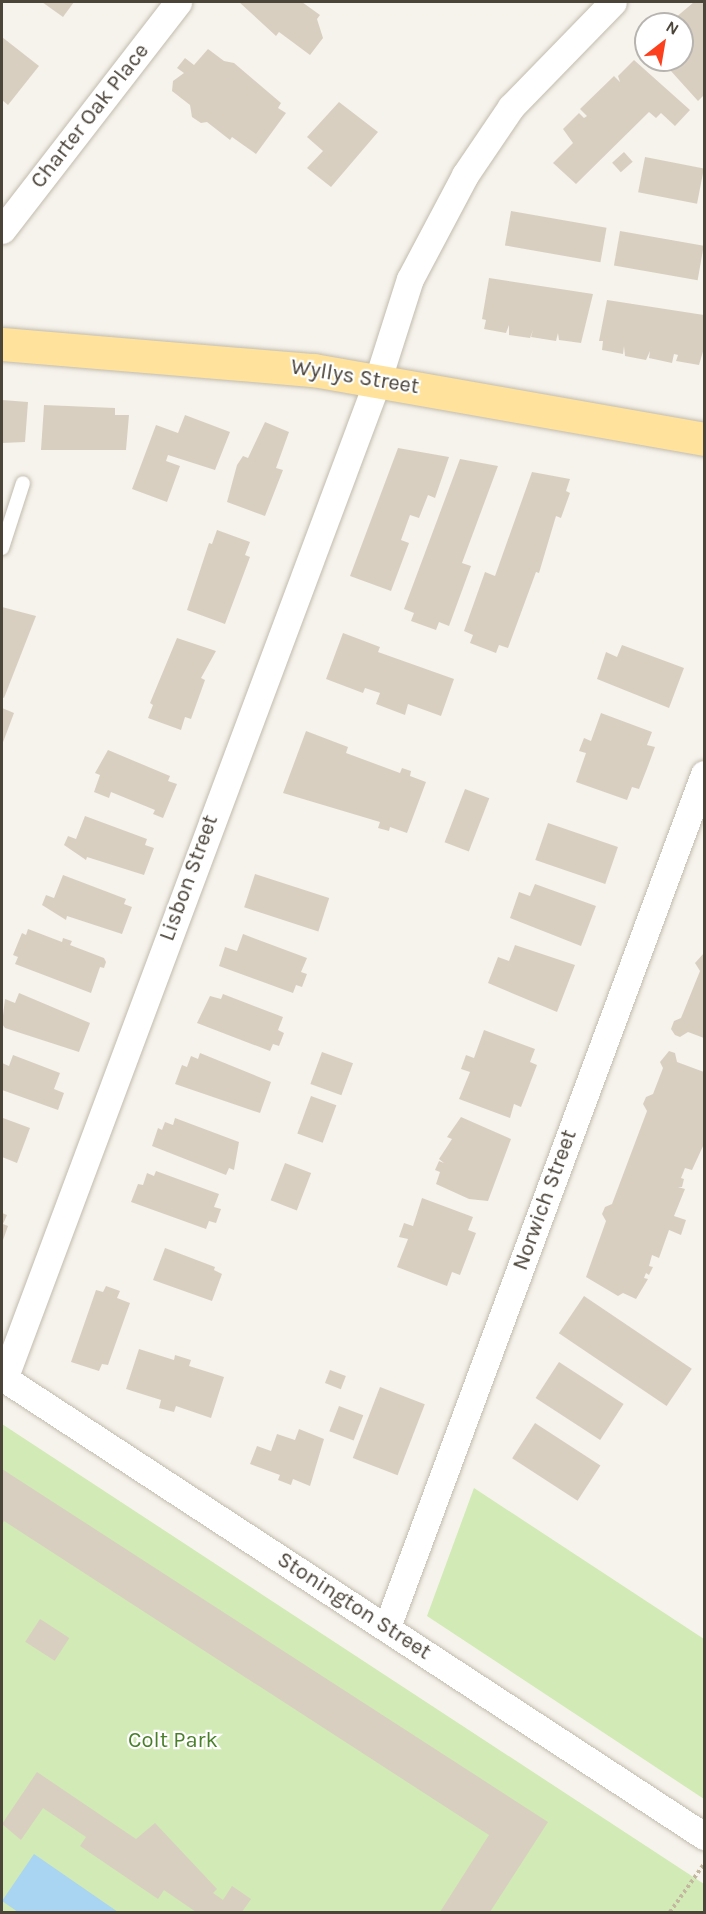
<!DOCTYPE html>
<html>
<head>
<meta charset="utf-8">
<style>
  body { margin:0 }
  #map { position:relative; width:706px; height:1914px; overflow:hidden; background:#f6f3ec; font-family:Karla,sans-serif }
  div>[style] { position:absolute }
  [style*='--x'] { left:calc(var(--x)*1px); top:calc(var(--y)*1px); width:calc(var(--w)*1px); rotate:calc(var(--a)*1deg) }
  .green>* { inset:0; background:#d2eab5 }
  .water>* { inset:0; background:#a9d4f2 }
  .building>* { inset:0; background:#d8cfc1; transform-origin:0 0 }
  .path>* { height:4px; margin-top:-2px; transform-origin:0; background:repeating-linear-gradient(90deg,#c4b79f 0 3px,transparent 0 6px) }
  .roads { filter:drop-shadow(0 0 2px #c2bbae) drop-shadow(0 0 2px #c2bbae) }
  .service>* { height:14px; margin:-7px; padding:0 7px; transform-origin:7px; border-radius:7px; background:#fff }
  .minor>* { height:27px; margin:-13.5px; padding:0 13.5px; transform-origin:13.5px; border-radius:13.5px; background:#fff }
  .primary>* { height:33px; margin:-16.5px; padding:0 16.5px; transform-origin:16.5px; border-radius:16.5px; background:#ffe39c }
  span { translate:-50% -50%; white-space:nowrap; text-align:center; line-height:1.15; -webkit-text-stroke:4.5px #fff; paint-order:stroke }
  .street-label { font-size:22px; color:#4b4439 }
  .park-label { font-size:22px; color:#4a7f2a }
  .frame { position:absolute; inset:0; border:3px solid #4b4439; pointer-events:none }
  .north { position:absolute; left:634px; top:12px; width:60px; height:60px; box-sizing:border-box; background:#fff; border:2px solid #b7b4b0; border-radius:50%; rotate:31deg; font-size:16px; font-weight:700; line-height:24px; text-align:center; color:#4b4439 }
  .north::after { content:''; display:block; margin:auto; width:21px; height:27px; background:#fc3f1d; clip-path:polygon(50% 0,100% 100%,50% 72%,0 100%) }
</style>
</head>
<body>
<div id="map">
  <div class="green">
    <i style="clip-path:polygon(2px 1424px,704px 1884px,704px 1912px,2px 1912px)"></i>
    <i style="clip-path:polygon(474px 1488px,704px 1639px,704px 1799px,427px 1616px)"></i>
  </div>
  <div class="water">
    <i style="clip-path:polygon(34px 1854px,118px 1912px,18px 1912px,2px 1901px)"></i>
  </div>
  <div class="building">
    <i style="clip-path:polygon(42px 2px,74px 2px,63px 17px)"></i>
    <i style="clip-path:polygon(239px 2px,302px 2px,320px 15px,317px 19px,323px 38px,310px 55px,279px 32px,276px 36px)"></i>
    <i style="clip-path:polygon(694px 2px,704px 2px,704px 95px,698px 101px,661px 60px,682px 60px,682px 24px,668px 24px)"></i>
    <i style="clip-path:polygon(2px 37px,39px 66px,8px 105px,2px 100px)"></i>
    <i style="clip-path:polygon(208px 49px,224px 61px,234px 63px,281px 103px,278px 108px,286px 113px,256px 154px,232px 137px,230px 140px,207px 122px,201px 123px,192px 117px,190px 105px,172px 91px,173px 81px,184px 73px,177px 68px,185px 58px,194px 65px)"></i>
    <i style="clip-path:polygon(634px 60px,690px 110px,675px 126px,661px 113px,656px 118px,649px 112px,576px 184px,553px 163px,573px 143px,563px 129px,579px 113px,584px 118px,587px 116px,580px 109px,614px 76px,620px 82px,618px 76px)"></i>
    <i style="clip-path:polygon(339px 102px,378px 132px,331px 187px,307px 168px,323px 151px,307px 137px)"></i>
    <i style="left:624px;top:152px;width:13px;height:16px;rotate:48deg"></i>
    <i style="left:645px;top:157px;width:60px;height:36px;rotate:11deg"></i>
    <i style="left:511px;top:211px;width:97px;height:35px;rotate:10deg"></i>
    <i style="left:620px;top:231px;width:85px;height:35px;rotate:10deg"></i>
    <i style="clip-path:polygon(489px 278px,593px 294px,581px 343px,559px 340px,558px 333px,556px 341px,531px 337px,533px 330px,530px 338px,509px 335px,509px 325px,506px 333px,484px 329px,486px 320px,482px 319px)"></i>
    <i style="clip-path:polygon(607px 300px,704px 315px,704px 348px,699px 365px,676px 361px,678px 355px,674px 354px,672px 363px,649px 358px,650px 351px,646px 360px,625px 356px,624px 346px,623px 354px,602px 350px,603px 341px,599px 341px)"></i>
    <i style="clip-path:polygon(2px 400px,28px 402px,25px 442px,2px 443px)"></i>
    <i style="clip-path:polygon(44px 405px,115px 408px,115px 415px,129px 415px,126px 450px,41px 450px)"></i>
    <i style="clip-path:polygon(185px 415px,230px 432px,215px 470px,168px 455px,166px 461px,180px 466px,167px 502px,132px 489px,156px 425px,178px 433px)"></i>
    <i style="clip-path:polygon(265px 422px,289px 432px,276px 468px,283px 470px,265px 516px,227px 502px,237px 465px,243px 456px,248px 458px)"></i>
    <i style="clip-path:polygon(398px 448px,449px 457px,435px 498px,428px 495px,419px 518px,410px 515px,401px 540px,409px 543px,391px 591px,350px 576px)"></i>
    <i style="clip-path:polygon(460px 459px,498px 466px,462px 563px,471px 566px,449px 626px,439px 622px,436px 630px,411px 621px,414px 613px,404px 609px)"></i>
    <i style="clip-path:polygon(532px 472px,570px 479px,566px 491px,570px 493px,561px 518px,556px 516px,539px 573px,536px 572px,508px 648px,499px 645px,496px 653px,470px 643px,473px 635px,464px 631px,485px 572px,495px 576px)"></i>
    <i style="clip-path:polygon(217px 530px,250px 542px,245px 555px,250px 557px,225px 624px,187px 610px,209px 543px,212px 544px)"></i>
    <i style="clip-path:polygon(2px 607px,36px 616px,4px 698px,2px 697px)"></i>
    <i style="clip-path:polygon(343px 633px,380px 647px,378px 652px,454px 679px,441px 716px,408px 704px,405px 715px,376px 704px,380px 693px,365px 688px,363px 693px,326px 679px)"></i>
    <i style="clip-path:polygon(177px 638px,216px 651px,201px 678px,205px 680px,191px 719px,185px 717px,181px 730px,148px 718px,153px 705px,150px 703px)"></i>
    <i style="clip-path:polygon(622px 645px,684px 668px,669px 708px,597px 679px,606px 652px,617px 657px)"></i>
    <i style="clip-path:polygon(2px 708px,14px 713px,2px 745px)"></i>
    <i style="clip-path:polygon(601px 713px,652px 732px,647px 745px,655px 747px,648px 766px,639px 789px,632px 787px,627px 800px,576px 782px,586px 753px,579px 751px,584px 738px,591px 741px)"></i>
    <i style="clip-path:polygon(306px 731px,348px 747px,346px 753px,400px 773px,402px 768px,411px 771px,410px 776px,426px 782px,407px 833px,390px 827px,389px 831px,378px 828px,380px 822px,283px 793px)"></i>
    <i style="clip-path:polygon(108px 750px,170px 776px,168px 781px,177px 784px,163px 818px,153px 814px,155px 810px,111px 792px,109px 798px,94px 792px,100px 775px,95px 773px)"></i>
    <i style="left:465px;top:789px;width:26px;height:57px;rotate:21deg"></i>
    <i style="clip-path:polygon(85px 816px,147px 839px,145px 845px,154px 848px,144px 875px,87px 857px,86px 860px,64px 845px,68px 836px,76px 839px)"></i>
    <i style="left:548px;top:823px;width:74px;height:39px;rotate:19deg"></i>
    <i style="left:255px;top:874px;width:78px;height:35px;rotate:18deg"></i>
    <i style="clip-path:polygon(63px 875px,126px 899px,124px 904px,132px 907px,122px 934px,67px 916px,66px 920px,42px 905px,46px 895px,54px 898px)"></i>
    <i style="clip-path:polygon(535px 884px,596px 906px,581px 946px,510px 918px,519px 892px,530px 896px)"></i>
    <i style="clip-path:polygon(28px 929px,62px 942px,63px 938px,72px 941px,70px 945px,104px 958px,106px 962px,104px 968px,100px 967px,91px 993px,15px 964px,18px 957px,13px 955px,22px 933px,26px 935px)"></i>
    <i style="clip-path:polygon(243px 934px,307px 958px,301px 972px,307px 974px,302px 987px,296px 985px,293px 993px,219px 966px,225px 947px,237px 951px)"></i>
    <i style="clip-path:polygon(515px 945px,575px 965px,557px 1012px,488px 983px,498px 957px,509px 961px)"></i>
    <i style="clip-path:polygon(704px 953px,704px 1038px,688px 1032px,680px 1037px,675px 1035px,671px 1029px,674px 1021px,681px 1018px,700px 971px,695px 963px)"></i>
    <i style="clip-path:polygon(19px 993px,90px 1023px,79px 1052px,5px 1028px,2px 1024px,5px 999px,15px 1003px)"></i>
    <i style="clip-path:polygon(223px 994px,283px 1017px,278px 1030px,284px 1033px,279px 1046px,273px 1044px,270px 1051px,197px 1023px,210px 996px,221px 999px)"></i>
    <i style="clip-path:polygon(484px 1030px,535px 1049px,530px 1062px,537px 1065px,521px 1107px,514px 1104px,510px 1118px,459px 1099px,470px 1072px,461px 1069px,466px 1055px,474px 1058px)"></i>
    <i style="clip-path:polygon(669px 1051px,675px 1053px,677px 1062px,704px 1072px,704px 1144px,692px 1170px,685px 1168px,681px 1178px,684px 1179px,682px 1187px,678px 1187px,685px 1189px,674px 1216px,686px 1220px,681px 1235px,669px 1230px,659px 1258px,652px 1255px,649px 1266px,653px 1267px,649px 1275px,646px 1273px,644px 1278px,648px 1279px,636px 1299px,623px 1293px,618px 1296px,586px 1277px,606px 1221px,602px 1214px,605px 1207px,612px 1204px,647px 1111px,643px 1104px,646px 1097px,653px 1094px,663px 1068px,660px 1062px)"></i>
    <i style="left:322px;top:1052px;width:33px;height:34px;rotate:20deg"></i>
    <i style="clip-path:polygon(200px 1053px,271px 1082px,260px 1113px,175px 1084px,182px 1065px,187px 1067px,191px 1056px,198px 1059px)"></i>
    <i style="clip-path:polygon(13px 1055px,60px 1073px,54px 1089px,64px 1093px,58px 1110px,2px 1090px,2px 1063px,9px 1066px)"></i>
    <i style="left:311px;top:1096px;width:27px;height:40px;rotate:20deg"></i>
    <i style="clip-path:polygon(461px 1117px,511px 1139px,488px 1201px,469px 1199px,436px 1184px,440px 1172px,435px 1170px,439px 1161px,444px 1163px,439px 1159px,452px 1139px,447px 1137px)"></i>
    <i style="clip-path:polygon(3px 1118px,30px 1128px,17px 1163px,2px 1157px)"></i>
    <i style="clip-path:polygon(175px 1118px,239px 1142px,234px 1170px,229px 1168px,226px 1175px,152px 1146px,158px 1128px,162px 1130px,165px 1122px,173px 1125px)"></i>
    <i style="left:285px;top:1163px;width:28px;height:40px;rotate:21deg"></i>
    <i style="clip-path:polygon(156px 1171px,219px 1194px,214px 1207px,221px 1209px,216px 1223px,209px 1221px,206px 1229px,131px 1202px,138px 1184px,143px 1185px,147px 1173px,154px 1176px)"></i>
    <i style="clip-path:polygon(422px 1198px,473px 1217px,468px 1230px,476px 1233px,460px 1275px,452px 1272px,447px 1286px,397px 1267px,408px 1239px,399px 1237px,404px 1223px,413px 1226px)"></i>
    <i style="clip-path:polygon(2px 1213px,7px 1215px,3px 1224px,8px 1226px,2px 1243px)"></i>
    <i style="clip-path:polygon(165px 1248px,215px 1267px,214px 1270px,222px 1274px,212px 1301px,153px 1280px)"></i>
    <i style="clip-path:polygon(106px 1286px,120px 1291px,117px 1298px,130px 1303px,108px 1365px,102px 1364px,99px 1371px,71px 1362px,96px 1290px,103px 1292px)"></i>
    <i style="left:584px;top:1296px;width:130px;height:45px;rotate:34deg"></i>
    <i style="clip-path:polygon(139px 1349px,174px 1360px,175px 1355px,191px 1360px,189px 1366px,224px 1377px,211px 1418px,176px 1406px,174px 1412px,159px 1408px,161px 1400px,126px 1389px)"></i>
    <i style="left:559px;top:1362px;width:77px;height:43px;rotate:33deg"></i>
    <i style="left:330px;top:1370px;width:17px;height:14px;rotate:21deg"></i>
    <i style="left:380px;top:1387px;width:48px;height:76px;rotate:21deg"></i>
    <i style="left:339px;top:1406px;width:26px;height:27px;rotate:21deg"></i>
    <i style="left:535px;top:1423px;width:78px;height:42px;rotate:33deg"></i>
    <i style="clip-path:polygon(299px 1429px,324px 1439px,310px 1486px,293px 1479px,291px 1485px,278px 1480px,280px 1475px,250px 1464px,257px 1446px,271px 1451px,277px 1434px,295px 1440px)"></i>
    <i style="clip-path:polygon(2px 1469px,548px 1822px,490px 1912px,440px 1912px,489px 1835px,4px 1521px,2px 1525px)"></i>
    <i style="left:40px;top:1619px;width:35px;height:27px;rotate:33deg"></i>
    <i style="clip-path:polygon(37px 1772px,136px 1839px,155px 1823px,217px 1889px,213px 1893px,223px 1900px,232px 1886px,251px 1899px,242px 1912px,196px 1912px,164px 1890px,158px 1899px,80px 1846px,86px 1837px,43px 1808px,21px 1840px,2px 1824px)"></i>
  </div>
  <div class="path">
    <i style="--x:670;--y:1912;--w:59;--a:-54.7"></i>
  </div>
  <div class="roads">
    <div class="service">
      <i style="--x:2;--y:548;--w:68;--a:-72.1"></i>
    </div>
    <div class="minor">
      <i style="--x:2;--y:230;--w:288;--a:-52.3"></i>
      <i style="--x:2;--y:1377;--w:839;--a:33.18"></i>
      <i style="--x:4;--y:1379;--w:1068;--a:-69.49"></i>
      <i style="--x:378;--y:379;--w:105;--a:-72.3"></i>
      <i style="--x:410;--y:279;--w:118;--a:-62.1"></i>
      <i style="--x:465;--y:175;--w:82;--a:-55.9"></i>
      <i style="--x:511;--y:107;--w:146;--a:-45.8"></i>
      <i style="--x:387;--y:1627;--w:910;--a:-69.61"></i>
    </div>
    <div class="primary">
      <i style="--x:2;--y:344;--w:313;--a:4.8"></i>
      <i style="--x:314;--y:370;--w:396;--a:10"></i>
    </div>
  </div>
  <div class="street-label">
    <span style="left:90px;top:116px;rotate:-52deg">Charter Oak Place</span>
    <span style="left:355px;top:377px;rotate:9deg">Wyllys Street</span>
    <span style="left:189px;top:878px;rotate:-70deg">Lisbon Street</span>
    <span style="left:545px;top:1200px;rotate:-70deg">Norwich Street</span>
    <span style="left:354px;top:1606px;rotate:33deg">Stonington Street</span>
  </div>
  <div class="park-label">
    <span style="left:173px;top:1741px">Colt Park</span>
  </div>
  <div class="frame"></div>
  <div class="north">N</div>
</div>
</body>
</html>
